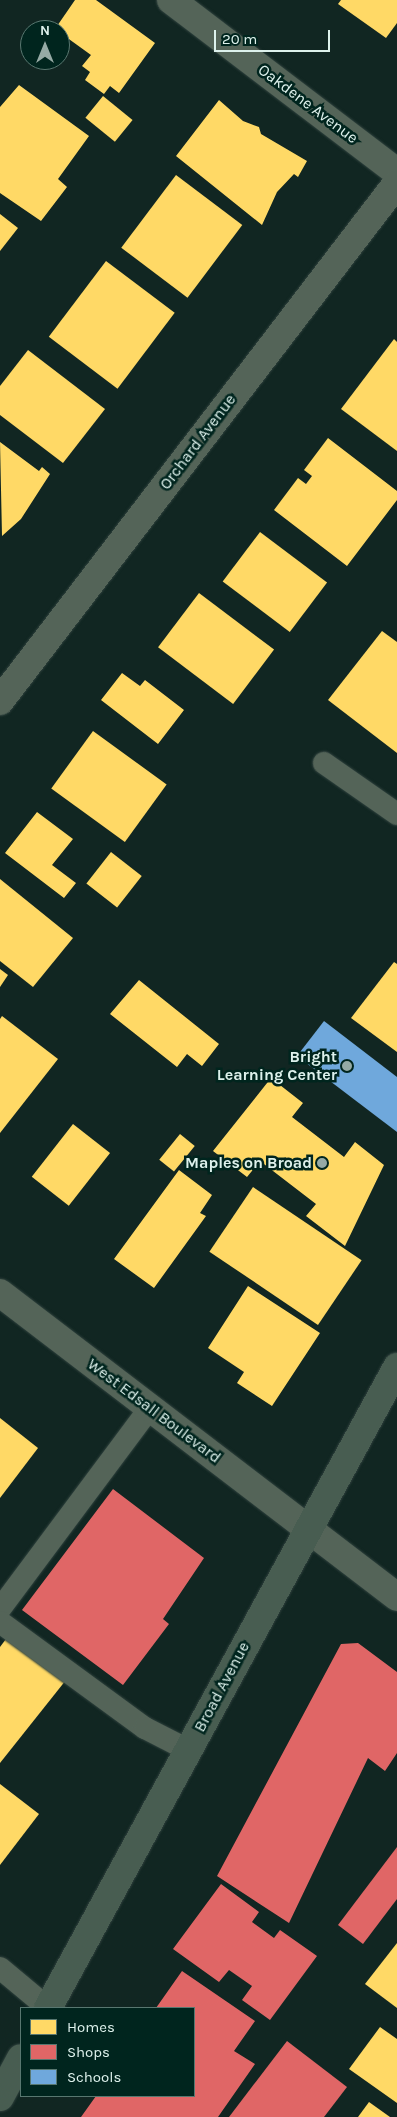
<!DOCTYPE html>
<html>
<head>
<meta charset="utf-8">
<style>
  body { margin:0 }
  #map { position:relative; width:397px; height:2117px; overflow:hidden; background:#112622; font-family:Karla,sans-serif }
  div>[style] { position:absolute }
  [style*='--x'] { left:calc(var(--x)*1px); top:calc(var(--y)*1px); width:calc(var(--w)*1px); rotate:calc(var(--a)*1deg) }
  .homes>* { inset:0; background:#ffd966; transform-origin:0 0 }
  .shops>* { inset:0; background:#e06666 }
  .schools>* { inset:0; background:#6fa8dc }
  .roads { filter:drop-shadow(0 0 1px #2f413d) drop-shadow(0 0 1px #2f413d) }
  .lane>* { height:22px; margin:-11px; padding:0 11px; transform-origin:11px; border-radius:11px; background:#546458 }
  .street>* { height:28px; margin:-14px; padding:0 14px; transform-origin:14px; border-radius:14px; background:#546458 }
  .secondary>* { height:28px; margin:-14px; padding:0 14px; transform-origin:14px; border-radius:14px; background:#485d51 }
  .dots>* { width:14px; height:14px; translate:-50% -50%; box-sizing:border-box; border:2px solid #00251e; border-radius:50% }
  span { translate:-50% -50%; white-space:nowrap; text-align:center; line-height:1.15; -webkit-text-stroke:5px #00251e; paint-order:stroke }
  .street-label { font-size:16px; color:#ddf1ec }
  .poi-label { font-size:16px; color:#ddf1ec; font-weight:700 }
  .right { translate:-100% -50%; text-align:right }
  .legend { position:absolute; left:20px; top:2007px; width:175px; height:90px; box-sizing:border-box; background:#00251e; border:1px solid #587770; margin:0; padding:6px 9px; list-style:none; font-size:15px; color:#ddf1ec }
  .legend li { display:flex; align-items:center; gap:10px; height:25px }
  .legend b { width:25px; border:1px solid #587770 }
  .north { position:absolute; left:20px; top:20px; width:50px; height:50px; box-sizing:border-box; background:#00251e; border:1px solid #587770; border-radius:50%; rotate:0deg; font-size:14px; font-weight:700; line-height:20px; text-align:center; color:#ddf1ec }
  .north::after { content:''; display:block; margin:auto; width:18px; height:22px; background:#96aaa5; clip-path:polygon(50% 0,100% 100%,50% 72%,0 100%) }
  .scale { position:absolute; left:214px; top:30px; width:116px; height:22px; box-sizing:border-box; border:2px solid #ddf1ec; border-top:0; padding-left:6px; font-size:15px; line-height:18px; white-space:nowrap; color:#ddf1ec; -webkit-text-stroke:4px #00251e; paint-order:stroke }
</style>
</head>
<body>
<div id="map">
  <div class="homes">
    <i style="clip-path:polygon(75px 0,96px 0,155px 43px,119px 93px,110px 86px,104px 94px,85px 80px,90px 72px,82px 66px,91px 55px,55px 29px)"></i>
    <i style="clip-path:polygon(341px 0,397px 0,397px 23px,386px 38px,338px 4px)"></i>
    <i style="clip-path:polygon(19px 85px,89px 136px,58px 179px,67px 187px,41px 221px,0 193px,0 107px)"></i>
    <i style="left:103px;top:96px;width:38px;height:28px;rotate:39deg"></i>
    <i style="clip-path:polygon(219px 100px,243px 121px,259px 127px,261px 134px,307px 161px,298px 177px,294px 174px,277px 192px,262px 225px,176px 156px)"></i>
    <i style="left:176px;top:175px;width:83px;height:91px;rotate:37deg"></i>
    <i style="clip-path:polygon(0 214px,18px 228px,0 251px)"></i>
    <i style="left:106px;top:261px;width:86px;height:95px;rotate:37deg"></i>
    <i style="clip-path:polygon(394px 339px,397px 342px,397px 451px,341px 409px)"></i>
    <i style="clip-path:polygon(28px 350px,105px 409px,63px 463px,0 415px,0 386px)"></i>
    <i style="clip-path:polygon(328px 438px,397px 491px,397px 500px,347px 566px,274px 510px,298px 478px,306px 484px,312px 476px,304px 470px)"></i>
    <i style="clip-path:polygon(0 442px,39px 471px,42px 467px,50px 474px,21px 519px,2px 536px)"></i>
    <i style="left:260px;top:532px;width:84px;height:62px;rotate:37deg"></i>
    <i style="left:199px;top:593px;width:94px;height:68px;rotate:37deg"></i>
    <i style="clip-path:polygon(382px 631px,397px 642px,397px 753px,328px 700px)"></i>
    <i style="clip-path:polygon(122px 673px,140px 686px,145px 680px,184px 710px,158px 744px,101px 700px)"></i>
    <i style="left:93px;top:731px;width:91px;height:71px;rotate:36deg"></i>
    <i style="clip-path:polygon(37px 812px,73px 839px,52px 865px,76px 883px,64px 898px,5px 853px)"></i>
    <i style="left:111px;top:852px;width:39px;height:40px;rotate:38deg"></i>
    <i style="clip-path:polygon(0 879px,73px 938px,33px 987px,0 961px)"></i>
    <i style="clip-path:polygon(394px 962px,397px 964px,397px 1052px,351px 1018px)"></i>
    <i style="clip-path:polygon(0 969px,8px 975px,0 987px)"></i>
    <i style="clip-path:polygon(139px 980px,219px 1044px,202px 1066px,187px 1054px,177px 1067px,110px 1014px)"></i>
    <i style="clip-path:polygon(2px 1016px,58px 1059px,0 1133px,0 1019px)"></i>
    <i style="clip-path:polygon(271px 1078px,303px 1103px,292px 1117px,344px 1157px,355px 1142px,384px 1165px,345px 1246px,306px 1216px,316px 1204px,260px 1161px,247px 1177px,213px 1151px)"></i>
    <i style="left:73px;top:1124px;width:47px;height:67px;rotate:38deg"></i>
    <i style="left:180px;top:1134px;width:19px;height:33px;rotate:39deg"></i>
    <i style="clip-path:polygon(179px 1170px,212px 1195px,200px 1213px,206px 1216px,154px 1288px,114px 1259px)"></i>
    <i style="left:253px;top:1187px;width:131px;height:78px;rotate:34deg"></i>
    <i style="clip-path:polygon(248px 1286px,320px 1333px,272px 1406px,237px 1383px,244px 1372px,208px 1348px)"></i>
    <i style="clip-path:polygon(0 1418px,38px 1448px,0 1498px)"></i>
    <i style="clip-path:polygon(9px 1635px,66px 1680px,0 1763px,0 1647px)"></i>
    <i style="clip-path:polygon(0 1784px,39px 1814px,0 1865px)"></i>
    <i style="clip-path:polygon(397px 1943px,397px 2008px,365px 1984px)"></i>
    <i style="clip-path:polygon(380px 2027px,397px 2039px,397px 2103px,349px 2069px)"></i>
    <i style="clip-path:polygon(369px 2102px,390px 2117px,358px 2117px)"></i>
  </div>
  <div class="shops">
    <i style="clip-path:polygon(113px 1489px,204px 1558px,163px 1619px,169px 1624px,123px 1685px,22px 1610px)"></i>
    <i style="clip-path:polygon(358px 1643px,397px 1672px,397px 1753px,385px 1771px,368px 1758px,289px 1923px,217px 1876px,341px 1644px)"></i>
    <i style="clip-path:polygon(397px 1847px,397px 1899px,363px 1944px,338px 1925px)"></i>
    <i style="clip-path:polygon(221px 1884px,259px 1912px,252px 1922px,274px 1938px,280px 1930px,317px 1956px,270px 2020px,242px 2000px,252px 1986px,229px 1970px,219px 1982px,173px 1949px)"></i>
    <i style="clip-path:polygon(182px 1971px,255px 2021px,234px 2051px,255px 2064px,218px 2117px,81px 2117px,96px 2096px,194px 2096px,194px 2008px,156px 2008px)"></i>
    <i style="clip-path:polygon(287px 2041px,347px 2087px,324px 2117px,229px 2117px)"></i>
  </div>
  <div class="schools">
    <i style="clip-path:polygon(324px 1021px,397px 1077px,397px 1132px,297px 1056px)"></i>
  </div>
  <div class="roads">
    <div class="lane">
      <i style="--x:324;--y:763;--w:89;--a:34.9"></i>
      <i style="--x:0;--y:1609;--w:251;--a:-53.3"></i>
      <i style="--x:0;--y:1622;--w:180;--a:36.2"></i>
      <i style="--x:145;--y:1728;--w:48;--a:27.1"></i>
      <i style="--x:0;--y:1968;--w:62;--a:39.8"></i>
    </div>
    <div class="street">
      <i style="--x:171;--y:0;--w:284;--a:37.3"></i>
      <i style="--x:0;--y:701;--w:653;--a:-52.53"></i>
      <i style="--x:0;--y:1293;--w:500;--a:37.44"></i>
    </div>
    <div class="secondary">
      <i style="--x:48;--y:2008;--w:730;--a:-61.43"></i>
      <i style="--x:0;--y:2097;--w:44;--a:-61.7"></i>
    </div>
  </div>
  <div class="dots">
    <i style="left:347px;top:1066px;background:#96aaa5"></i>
    <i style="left:322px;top:1163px;background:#96aaa5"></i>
  </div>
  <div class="street-label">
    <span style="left:308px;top:104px;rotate:37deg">Oakdene Avenue</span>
    <span style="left:198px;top:442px;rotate:-53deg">Orchard Avenue</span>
    <span style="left:154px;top:1411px;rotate:37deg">West Edsall Boulevard</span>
    <span style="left:222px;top:1687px;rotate:-62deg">Broad Avenue</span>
  </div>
  <div class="poi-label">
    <span class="right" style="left:337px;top:1066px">Bright<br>Learning Center</span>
    <span class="right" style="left:312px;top:1163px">Maples on Broad</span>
  </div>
  <ul class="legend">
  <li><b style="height:14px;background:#ffd966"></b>Homes</li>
  <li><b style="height:14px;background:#e06666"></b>Shops</li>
  <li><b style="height:14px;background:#6fa8dc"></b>Schools</li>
  </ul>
  <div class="north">N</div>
  <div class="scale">20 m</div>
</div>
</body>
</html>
